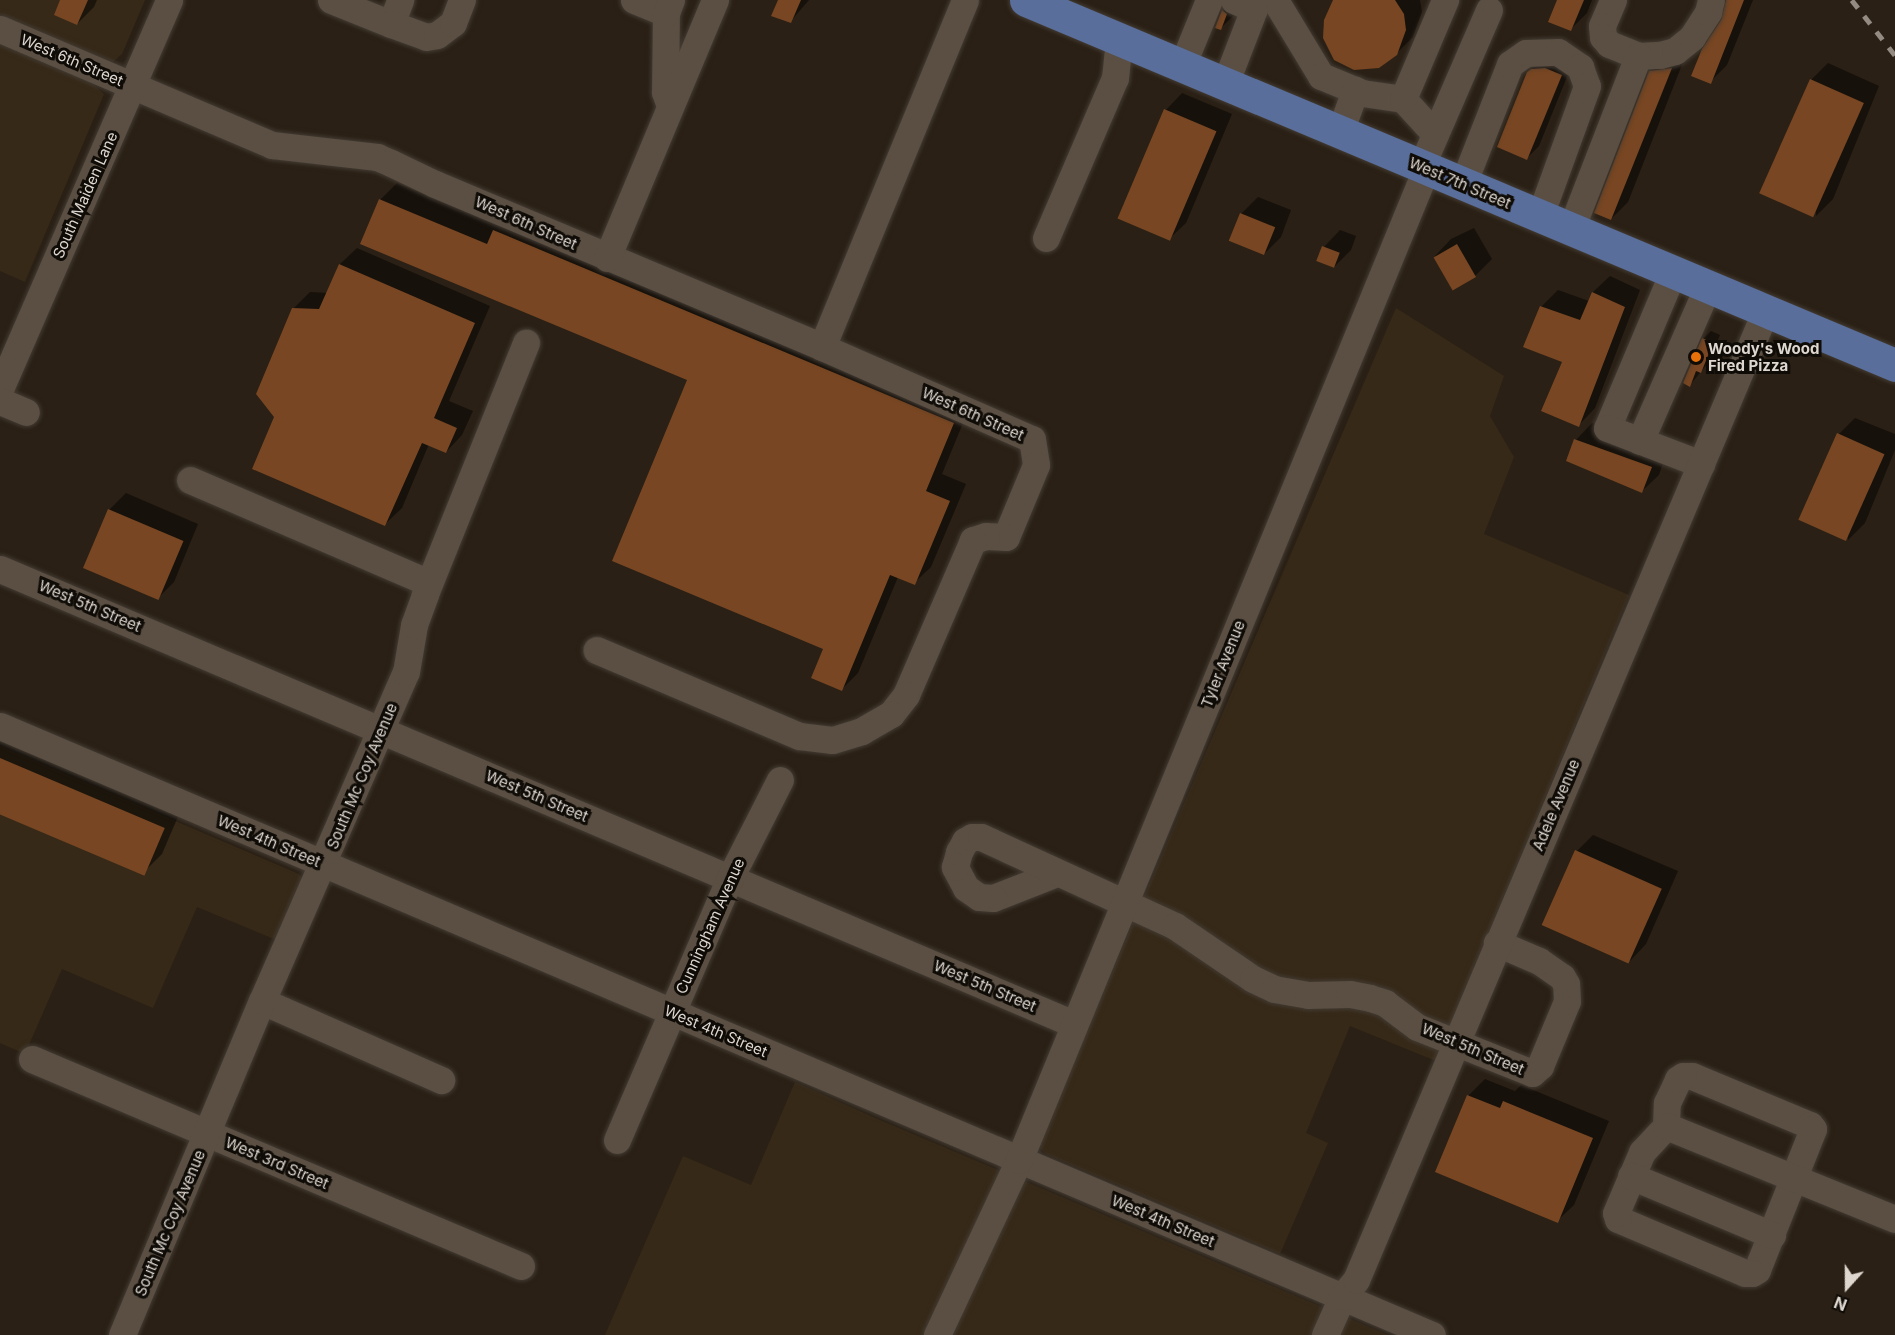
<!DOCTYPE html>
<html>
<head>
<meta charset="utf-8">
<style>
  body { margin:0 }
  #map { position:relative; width:1895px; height:1335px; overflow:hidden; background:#2a2015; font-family:Inter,sans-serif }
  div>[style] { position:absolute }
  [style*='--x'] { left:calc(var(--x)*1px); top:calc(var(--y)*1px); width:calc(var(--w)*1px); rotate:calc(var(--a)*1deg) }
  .built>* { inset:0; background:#362918 }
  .shadow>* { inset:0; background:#0007 }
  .building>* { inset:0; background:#784622; transform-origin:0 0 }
  .roads { filter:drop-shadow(0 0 2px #433b33) drop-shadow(0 0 2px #433b33) }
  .minor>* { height:27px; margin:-13.5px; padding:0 13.5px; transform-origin:13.5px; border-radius:13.5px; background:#5a4f42 }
  .major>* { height:33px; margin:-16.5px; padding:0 16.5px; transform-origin:16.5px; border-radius:16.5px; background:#596e9a }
  .rail>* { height:4.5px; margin-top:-2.25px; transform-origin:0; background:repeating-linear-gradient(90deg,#948b83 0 10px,transparent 0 20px) }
  .dots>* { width:16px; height:16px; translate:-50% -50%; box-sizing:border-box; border:3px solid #0f0b06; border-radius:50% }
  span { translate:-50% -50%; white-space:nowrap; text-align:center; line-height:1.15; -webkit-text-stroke:6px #0f0b06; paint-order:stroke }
  .street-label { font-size:15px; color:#ded7d0 }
  .poi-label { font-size:15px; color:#ded7d0; font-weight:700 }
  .left { translate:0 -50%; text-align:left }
  .north { position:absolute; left:1817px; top:1257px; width:60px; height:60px; -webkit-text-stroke:4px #0f0b06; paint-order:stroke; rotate:201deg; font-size:16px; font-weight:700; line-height:24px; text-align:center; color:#ded7d0 }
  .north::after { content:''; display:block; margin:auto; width:21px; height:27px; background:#ded7d0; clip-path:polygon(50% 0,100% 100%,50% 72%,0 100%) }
</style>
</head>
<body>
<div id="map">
  <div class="built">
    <i style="clip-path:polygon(0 0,145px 0,122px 54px,112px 63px,0 17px)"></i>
    <i style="clip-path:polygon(0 44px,92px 83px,104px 94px,25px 282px,0 271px)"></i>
    <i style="clip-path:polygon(1396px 308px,1504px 376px,1490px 416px,1514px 457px,1484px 534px,1629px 595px,1436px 1061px,1350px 1026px,1306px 1133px,1328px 1143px,1280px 1254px,1046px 1154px,1040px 1148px,1040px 1140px)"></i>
    <i style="clip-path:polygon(0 746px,299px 874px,302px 878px,279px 941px,197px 907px,153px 1008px,62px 969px,25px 1054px,0 1043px)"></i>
    <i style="clip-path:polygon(795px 1082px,873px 1117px,1388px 1335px,605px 1335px,683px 1156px,751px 1185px)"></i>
  </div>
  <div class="shadow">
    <i style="clip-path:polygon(62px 0,97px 0,94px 7px,77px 24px)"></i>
    <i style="clip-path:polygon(779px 0,809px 0,790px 22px)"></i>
    <i style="clip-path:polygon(1234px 0,1237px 12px,1220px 29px,1216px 27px,1223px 11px)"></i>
    <i style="clip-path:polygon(1335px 0,1420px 0,1422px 12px,1413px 37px,1396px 54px)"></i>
    <i style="clip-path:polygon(1558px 0,1592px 0,1587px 13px,1570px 30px)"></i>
    <i style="clip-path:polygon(1726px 0,1753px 0,1727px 65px,1710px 82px)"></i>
    <i style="clip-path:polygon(1687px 52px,1628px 202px,1611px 219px,1650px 72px,1667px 55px)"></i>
    <i style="clip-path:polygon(1541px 59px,1573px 62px,1539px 146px,1527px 158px,1528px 72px)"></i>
    <i style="clip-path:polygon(1828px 63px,1879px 86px,1833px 199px,1816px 216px,1811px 80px)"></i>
    <i style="clip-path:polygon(1182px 93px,1232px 114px,1186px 223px,1169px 239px,1166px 110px)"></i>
    <i style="clip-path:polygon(397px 183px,499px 226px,511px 215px,970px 406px,942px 474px,966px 484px,931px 567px,914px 583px,898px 577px,858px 673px,842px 689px,825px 648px,689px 379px,380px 200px)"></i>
    <i style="clip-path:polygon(1258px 197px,1291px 210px,1281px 237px,1264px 254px,1241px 214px)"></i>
    <i style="clip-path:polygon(1474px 228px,1492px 259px,1475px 276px,1435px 256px,1451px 239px)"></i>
    <i style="clip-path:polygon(1340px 230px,1356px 236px,1351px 250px,1334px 267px,1324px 247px)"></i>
    <i style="clip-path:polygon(357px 248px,490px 306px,449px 401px,473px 411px,462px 435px,446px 452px,429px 444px,402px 508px,385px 524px,276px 417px,293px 309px,310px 292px,328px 293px,340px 264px)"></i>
    <i style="clip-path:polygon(1610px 276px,1640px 290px,1595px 408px,1579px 425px,1564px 361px,1541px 307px,1558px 290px,1589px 301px,1593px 292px)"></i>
    <i style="clip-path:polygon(1711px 331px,1720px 335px,1708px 363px,1690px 385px,1703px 339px)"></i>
    <i style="clip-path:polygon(1855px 418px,1895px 434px,1895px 450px,1865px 523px,1848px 540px,1839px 434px)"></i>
    <i style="clip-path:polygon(1592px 423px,1667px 450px,1659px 475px,1642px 491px,1576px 440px)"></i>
    <i style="clip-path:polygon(126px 493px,198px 524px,174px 582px,157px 599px,109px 510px)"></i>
    <i style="clip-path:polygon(0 735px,180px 812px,162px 854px,145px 871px,0 809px)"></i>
    <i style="clip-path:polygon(1593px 835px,1678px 871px,1646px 944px,1630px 961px,1577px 851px)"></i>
    <i style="clip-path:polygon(1485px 1079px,1515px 1091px,1521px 1085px,1609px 1121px,1574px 1205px,1557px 1221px,1437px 1171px,1469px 1095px)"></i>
  </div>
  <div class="building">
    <i style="clip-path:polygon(60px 0,88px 0,77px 25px,54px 15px)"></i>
    <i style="clip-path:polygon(778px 0,801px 0,791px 23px,771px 16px)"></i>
    <i style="clip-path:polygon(1333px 0,1395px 0,1404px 14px,1406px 30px,1397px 55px,1379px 68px,1354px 70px,1334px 60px,1323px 38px,1324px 20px)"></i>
    <i style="clip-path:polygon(1557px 0,1584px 0,1571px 31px,1548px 22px)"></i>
    <i style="clip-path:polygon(1726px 0,1744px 0,1711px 84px,1691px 76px,1702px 49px,1721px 20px)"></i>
    <i style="clip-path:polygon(1222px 10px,1227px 14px,1221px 30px,1215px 28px)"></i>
    <i style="clip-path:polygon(1545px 68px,1562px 75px,1527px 160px,1497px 147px,1527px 72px,1531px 69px)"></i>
    <i style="clip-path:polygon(1672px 68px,1611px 220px,1594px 213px,1649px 71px)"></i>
    <i style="left:1810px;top:79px;width:59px;height:125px;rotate:24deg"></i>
    <i style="left:1164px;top:109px;width:57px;height:119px;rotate:23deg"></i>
    <i style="clip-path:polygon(379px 199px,487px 244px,493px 230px,954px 423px,926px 491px,950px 501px,915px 585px,890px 575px,842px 691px,811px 678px,823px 649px,612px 561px,687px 380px,360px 244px)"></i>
    <i style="left:1240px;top:213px;width:38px;height:30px;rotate:22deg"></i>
    <i style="left:1457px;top:244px;width:38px;height:27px;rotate:60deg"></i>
    <i style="left:1322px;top:246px;width:19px;height:16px;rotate:21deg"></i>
    <i style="clip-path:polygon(339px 264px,475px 323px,434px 418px,457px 428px,446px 453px,422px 443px,385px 526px,252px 469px,274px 417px,256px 394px,292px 308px,319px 309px)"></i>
    <i style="clip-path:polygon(1592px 292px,1625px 307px,1579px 427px,1541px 411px,1562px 362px,1523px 347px,1540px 306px,1580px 320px)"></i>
    <i style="clip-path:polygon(1702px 338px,1713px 343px,1701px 373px,1696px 371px,1690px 387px,1683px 383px)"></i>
    <i style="left:1837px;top:433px;width:52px;height:95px;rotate:24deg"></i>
    <i style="clip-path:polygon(1574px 439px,1652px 467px,1642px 493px,1566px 461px)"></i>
    <i style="left:108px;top:509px;width:82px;height:64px;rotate:23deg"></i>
    <i style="left:0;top:758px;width:179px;height:52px;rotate:23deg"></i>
    <i style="left:1575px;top:850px;width:95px;height:82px;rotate:24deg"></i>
    <i style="clip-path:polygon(1467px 1095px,1500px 1108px,1503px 1101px,1593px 1138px,1558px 1223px,1435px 1172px)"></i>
  </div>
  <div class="roads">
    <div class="minor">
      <i style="--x:331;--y:0;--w:65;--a:21.8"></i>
      <i style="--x:391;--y:24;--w:26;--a:-69"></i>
      <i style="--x:634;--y:0;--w:35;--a:22"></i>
      <i style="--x:1275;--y:0;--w:89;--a:58.8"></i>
      <i style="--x:1321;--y:76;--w:44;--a:22.5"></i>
      <i style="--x:1362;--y:93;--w:41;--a:8.3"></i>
      <i style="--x:1613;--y:0;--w:28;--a:113"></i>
      <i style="--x:1602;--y:26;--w:11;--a:85"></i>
      <i style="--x:1603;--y:37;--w:9;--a:49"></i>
      <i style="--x:1609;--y:44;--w:31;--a:22"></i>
      <i style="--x:1638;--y:56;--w:22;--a:-3"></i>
      <i style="--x:1660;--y:55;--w:16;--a:-15"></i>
      <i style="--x:1675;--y:51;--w:22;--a:-39"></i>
      <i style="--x:1692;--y:37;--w:30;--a:-57"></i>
      <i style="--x:1708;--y:12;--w:12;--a:-76"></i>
      <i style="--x:391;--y:24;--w:37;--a:20"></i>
      <i style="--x:426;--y:37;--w:11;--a:-10"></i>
      <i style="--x:437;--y:35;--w:20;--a:-37"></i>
      <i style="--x:453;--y:23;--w:25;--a:-69"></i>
      <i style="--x:0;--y:29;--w:296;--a:23.1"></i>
      <i style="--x:272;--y:145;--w:106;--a:6.5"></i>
      <i style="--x:377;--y:157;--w:15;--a:23"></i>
      <i style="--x:391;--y:163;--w:49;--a:25.5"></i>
      <i style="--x:435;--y:184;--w:420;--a:22.8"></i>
      <i style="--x:822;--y:347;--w:229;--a:23.7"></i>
      <i style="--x:1032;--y:439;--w:26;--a:81"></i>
      <i style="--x:1036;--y:465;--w:78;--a:112.6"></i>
      <i style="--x:1006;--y:537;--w:20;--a:-177"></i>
      <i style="--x:986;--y:536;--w:14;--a:163"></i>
      <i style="--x:973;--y:540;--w:169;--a:113.4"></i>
      <i style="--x:906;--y:695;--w:24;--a:128"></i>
      <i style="--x:891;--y:714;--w:34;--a:150"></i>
      <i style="--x:862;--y:731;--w:31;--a:163"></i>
      <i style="--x:832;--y:740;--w:33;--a:-173"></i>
      <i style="--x:799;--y:736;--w:220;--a:-157"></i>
      <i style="--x:1182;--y:66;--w:71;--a:-67.8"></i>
      <i style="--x:1225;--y:84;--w:80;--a:-68.9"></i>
      <i style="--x:1254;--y:9;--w:22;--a:-156"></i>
      <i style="--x:670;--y:106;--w:15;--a:-110"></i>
      <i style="--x:665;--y:92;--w:79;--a:-89.3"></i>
      <i style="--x:666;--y:13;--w:14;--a:-69"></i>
      <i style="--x:1340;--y:132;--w:45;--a:-70.3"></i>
      <i style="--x:1435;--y:134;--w:47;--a:-132.4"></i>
      <i style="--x:1403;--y:99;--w:108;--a:-67"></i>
      <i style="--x:1421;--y:167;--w:171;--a:-66.6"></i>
      <i style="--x:1463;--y:184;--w:129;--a:-68.6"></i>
      <i style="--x:1510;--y:64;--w:19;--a:-35"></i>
      <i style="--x:1526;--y:53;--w:32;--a:-2"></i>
      <i style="--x:1558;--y:52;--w:27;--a:34"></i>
      <i style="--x:1580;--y:67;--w:20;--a:70"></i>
      <i style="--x:1587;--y:86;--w:138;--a:109.9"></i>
      <i style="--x:1571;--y:229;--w:186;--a:-68.8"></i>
      <i style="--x:1046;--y:238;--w:174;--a:-66.7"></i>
      <i style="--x:1115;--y:78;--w:38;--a:-84"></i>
      <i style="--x:607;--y:258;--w:280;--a:-67.3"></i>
      <i style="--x:1673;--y:272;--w:169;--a:112.9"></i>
      <i style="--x:1607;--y:428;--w:101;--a:21"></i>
      <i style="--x:822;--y:347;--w:375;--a:-67.6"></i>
      <i style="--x:0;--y:389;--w:424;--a:-66.5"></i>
      <i style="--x:0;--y:401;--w:28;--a:23"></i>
      <i style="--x:1640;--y:441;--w:169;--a:-66.3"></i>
      <i style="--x:190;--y:480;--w:260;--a:23.3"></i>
      <i style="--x:0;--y:569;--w:1166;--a:22.96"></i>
      <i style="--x:0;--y:726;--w:1556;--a:23.04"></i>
      <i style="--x:1057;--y:873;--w:69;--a:158.7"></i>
      <i style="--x:993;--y:898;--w:14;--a:-176"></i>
      <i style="--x:979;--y:897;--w:16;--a:-145"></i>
      <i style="--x:966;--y:888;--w:24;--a:-118"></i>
      <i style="--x:955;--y:867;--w:16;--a:-75"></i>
      <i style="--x:959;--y:852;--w:13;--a:-61"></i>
      <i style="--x:965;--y:841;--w:8;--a:-30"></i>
      <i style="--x:972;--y:837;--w:9;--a:0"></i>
      <i style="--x:981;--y:837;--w:213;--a:24.6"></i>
      <i style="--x:1175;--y:926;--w:94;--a:34.2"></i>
      <i style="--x:1253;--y:979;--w:23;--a:25"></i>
      <i style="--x:1274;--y:989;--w:35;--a:10"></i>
      <i style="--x:1308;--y:995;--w:42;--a:-1.4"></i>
      <i style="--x:1350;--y:994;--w:20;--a:11"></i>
      <i style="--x:1370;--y:998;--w:16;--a:18"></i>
      <i style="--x:1385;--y:1003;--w:40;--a:37"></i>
      <i style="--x:1417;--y:1027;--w:124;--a:21.8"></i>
      <i style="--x:1532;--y:1073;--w:11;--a:-41"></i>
      <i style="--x:1540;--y:1066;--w:70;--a:-67.4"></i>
      <i style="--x:1567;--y:1001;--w:17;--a:-93"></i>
      <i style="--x:1566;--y:984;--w:8;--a:-120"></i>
      <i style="--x:1562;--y:977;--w:28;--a:-145"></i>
      <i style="--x:1539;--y:961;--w:46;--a:-156.8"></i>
      <i style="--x:262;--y:1001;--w:196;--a:23.8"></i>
      <i style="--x:32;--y:1059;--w:531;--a:22.94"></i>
      <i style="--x:1683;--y:1076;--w:9;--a:0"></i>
      <i style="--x:1692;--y:1076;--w:128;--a:22.6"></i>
      <i style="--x:1810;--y:1125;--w:5;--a:53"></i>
      <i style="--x:1813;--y:1129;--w:152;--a:111.7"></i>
      <i style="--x:1757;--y:1270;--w:6;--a:149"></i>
      <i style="--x:1752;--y:1273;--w:7;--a:180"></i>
      <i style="--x:1745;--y:1273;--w:138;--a:-157"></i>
      <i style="--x:1618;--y:1219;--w:6;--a:-108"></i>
      <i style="--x:1616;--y:1213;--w:66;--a:-66.9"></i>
      <i style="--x:1642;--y:1152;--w:35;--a:-47"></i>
      <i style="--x:1666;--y:1126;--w:23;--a:-88"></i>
      <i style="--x:1667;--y:1103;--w:26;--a:-65"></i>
      <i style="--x:1678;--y:1079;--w:6;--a:-31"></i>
      <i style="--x:1666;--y:1126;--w:247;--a:22.1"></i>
      <i style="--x:617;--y:1140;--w:285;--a:-66.7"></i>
      <i style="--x:730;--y:878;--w:110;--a:-63"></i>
      <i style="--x:1631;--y:1176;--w:153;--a:22.7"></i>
      <i style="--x:122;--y:1335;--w:362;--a:-67.3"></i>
      <i style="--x:262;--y:1001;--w:359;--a:-66.4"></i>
      <i style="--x:406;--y:672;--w:48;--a:-80.3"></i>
      <i style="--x:414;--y:625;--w:33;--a:-70"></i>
      <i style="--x:425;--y:594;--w:271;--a:-68.1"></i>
      <i style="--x:937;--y:1335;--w:193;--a:-64.9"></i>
      <i style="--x:1019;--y:1160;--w:1071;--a:-67.67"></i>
      <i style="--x:1325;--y:1335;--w:42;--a:-65.9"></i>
      <i style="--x:1342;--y:1297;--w:22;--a:-51"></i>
      <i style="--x:1356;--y:1280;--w:1053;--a:-67.09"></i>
    </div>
    <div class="major">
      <i style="--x:1026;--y:0;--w:943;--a:22.78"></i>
    </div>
  </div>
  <div class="rail">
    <i style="--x:1852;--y:0;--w:70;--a:52"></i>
  </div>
  <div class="dots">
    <i style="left:1696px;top:357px;background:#e8710a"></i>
  </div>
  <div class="street-label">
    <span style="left:72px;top:60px;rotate:23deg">West 6th Street</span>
    <span style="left:1460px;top:183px;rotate:23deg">West 7th Street</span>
    <span style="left:85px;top:195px;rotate:-66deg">South Maiden Lane</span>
    <span style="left:526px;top:223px;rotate:24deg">West 6th Street</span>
    <span style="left:973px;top:414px;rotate:24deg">West 6th Street</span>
    <span style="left:90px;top:606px;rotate:23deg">West 5th Street</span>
    <span style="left:1223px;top:664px;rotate:-68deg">Tyler Avenue</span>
    <span style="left:362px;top:776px;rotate:-67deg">South Mc Coy Avenue</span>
    <span style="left:537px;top:796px;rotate:23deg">West 5th Street</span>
    <span style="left:1556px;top:805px;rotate:-67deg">Adele Avenue</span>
    <span style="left:269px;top:841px;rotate:23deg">West 4th Street</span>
    <span style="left:710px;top:926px;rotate:-66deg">Cunningham Avenue</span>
    <span style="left:985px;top:986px;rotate:23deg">West 5th Street</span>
    <span style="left:716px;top:1031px;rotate:23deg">West 4th Street</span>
    <span style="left:1473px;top:1049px;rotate:23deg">West 5th Street</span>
    <span style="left:277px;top:1163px;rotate:23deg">West 3rd Street</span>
    <span style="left:1163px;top:1221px;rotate:23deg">West 4th Street</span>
    <span style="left:170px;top:1223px;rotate:-67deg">South Mc Coy Avenue</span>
  </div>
  <div class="poi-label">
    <span class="left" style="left:1708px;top:357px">Woody's Wood<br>Fired Pizza</span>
  </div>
  <div class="north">N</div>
</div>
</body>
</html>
